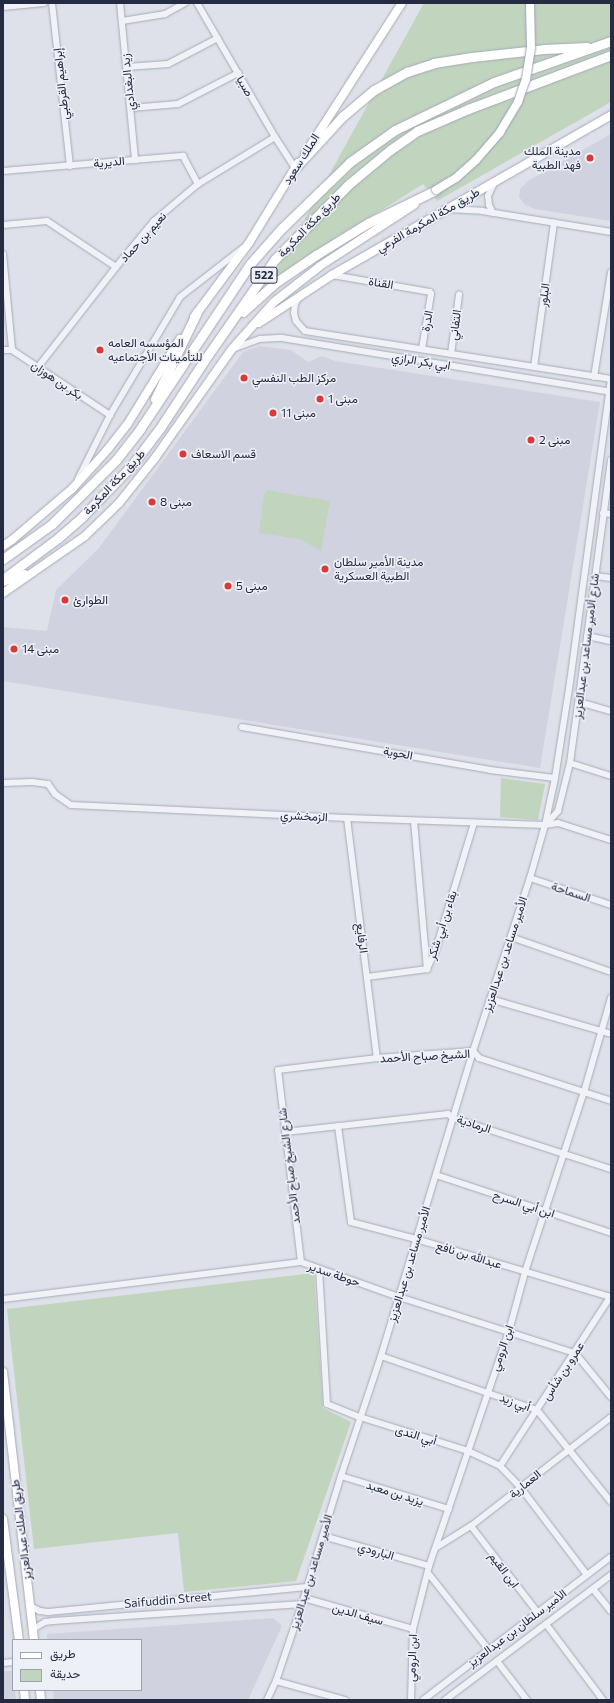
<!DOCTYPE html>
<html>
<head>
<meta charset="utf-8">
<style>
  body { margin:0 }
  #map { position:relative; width:614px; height:1703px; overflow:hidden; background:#dee1e9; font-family:Commissioner,Vazirmatn,sans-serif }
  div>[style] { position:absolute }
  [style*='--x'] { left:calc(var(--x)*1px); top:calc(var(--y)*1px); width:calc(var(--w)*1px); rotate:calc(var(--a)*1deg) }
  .built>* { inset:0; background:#d0d3df }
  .green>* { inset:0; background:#c0d4be }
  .roads { filter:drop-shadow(0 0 1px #a6aab7) drop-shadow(0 0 1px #a6aab7) }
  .minor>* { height:6px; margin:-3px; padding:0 3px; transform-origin:3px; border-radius:3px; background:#f1f2f7 }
  .major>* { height:8px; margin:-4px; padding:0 4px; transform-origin:4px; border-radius:4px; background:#fff }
  .highway>* { height:9px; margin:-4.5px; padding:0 4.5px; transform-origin:4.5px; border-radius:4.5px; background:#fff }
  .bridges { filter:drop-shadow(0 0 1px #9ca2b6) drop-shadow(0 0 1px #9ca2b6) }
  .major-bridge>* { height:8px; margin:-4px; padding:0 4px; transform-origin:4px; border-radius:4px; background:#fff }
  .dots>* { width:11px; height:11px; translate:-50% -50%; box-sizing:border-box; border:2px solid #eef0f7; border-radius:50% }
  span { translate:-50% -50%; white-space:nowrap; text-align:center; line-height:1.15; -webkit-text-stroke:3px #eef0f7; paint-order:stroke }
  .shield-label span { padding:1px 3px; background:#eef0f7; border:1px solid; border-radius:3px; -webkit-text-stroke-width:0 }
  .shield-label { font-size:11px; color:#252b42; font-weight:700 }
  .street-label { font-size:12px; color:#252b42 }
  .poi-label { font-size:12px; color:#252b42 }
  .right { translate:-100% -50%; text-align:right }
  .left { translate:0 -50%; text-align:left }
  .frame { position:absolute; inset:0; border:4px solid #252b42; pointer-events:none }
  .legend { position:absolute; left:12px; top:1639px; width:130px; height:52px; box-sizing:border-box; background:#eef0f7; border:1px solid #9ea1af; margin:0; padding:5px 7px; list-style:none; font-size:12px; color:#252b42 }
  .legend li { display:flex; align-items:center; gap:8px; height:20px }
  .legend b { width:20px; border:1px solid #9ea1af }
</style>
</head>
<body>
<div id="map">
  <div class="built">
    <i style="clip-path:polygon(611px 134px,611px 221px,535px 209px,525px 205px,519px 197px,520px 189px,528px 181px)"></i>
    <i style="clip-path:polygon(259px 346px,291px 350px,308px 362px,322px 356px,335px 361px,600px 402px,540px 768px,3px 681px,3px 627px,47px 631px,56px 590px,99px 548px,243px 352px)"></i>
    <i style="clip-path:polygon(273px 1618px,282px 1626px,248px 1700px,54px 1700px,53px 1690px,141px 1690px,141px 1640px,47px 1640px,47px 1634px)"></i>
    <i style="clip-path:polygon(3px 1671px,13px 1671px,13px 1690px,15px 1690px,16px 1700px,3px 1700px)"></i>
  </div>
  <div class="green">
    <i style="clip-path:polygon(424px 3px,611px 3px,611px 102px,437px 201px,423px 184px,271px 280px)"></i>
    <i style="clip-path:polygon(267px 490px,330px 501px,321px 551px,300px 539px,259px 533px,264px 495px)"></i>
    <i style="clip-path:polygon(501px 778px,545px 784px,538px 820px,500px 817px)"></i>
    <i style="clip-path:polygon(314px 1273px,323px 1408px,351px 1422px,296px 1581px,184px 1592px,178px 1533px,34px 1549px,7px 1309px)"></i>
  </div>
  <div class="roads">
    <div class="minor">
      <i style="--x:52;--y:3;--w:164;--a:83.7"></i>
      <i style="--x:120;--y:3;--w:158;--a:84.5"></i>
      <i style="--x:197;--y:3;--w:155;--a:59.8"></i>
      <i style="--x:275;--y:137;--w:37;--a:57"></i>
      <i style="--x:3;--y:7;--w:41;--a:-5.6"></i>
      <i style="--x:122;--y:21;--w:44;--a:-9.2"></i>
      <i style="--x:165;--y:14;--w:23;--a:-29"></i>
      <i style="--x:127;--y:67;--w:41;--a:-4.2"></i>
      <i style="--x:168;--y:64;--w:56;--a:-27.5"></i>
      <i style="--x:131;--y:108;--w:47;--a:-4.9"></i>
      <i style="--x:178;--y:104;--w:68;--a:-27.3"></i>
      <i style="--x:3;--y:171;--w:181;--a:-4.8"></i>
      <i style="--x:183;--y:156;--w:32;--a:62"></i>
      <i style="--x:447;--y:209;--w:35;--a:3"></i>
      <i style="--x:482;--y:211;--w:131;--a:9.2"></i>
      <i style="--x:493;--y:213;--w:9;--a:-117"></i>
      <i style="--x:489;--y:205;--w:9;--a:-96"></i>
      <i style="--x:488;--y:196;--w:14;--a:-65"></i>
      <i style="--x:3;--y:225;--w:44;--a:-5.2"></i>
      <i style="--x:47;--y:221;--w:83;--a:33.7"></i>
      <i style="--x:3;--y:254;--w:96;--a:84.6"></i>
      <i style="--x:332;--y:275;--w:99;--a:9.8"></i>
      <i style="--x:430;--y:292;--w:2;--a:63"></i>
      <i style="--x:431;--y:294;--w:56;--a:99.3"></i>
      <i style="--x:299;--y:297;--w:8;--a:120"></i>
      <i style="--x:295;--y:304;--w:9;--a:96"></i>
      <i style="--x:294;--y:313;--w:8;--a:76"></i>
      <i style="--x:296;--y:321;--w:13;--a:48"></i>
      <i style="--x:305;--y:331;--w:310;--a:8.9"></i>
      <i style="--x:235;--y:348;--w:27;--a:-20"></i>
      <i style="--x:260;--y:339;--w:22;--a:-3"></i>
      <i style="--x:282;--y:338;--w:333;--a:9.3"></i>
      <i style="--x:3;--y:350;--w:9;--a:0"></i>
      <i style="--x:12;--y:350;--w:118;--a:33.6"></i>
      <i style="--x:451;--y:354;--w:60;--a:-82.3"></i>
      <i style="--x:38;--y:367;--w:127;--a:-52"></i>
      <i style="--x:116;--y:267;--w:60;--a:-50.4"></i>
      <i style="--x:154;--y:221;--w:57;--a:-40.1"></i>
      <i style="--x:198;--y:184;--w:90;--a:-31.4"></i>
      <i style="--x:534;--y:367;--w:146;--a:-82.1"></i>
      <i style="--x:594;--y:377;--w:106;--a:-80.8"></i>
      <i style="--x:78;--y:479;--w:72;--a:-63.4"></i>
      <i style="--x:110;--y:415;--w:137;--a:-59.3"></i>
      <i style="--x:180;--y:297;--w:80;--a:-37.9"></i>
      <i style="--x:603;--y:513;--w:8;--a:7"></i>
      <i style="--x:595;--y:576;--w:16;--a:7"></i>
      <i style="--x:587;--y:636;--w:25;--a:12"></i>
      <i style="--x:579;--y:702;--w:33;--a:16"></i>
      <i style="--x:242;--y:727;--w:252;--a:9.8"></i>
      <i style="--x:490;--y:770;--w:65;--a:7"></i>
      <i style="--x:570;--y:763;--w:43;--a:17.6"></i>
      <i style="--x:3;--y:783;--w:29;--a:-2"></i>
      <i style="--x:32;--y:782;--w:16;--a:7"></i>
      <i style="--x:48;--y:784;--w:12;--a:55"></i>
      <i style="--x:55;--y:794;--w:19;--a:35"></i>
      <i style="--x:71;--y:805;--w:276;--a:2.7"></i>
      <i style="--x:347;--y:818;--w:198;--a:2"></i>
      <i style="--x:545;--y:825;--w:13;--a:-9"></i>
      <i style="--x:558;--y:823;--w:56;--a:17.8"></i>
      <i style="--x:347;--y:818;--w:242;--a:82.9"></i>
      <i style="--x:414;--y:821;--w:149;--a:85"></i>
      <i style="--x:546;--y:824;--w:18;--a:-47"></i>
      <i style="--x:558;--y:811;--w:49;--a:-76"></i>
      <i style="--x:570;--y:763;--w:306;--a:-82.3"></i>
      <i style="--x:530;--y:878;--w:85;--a:18.4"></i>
      <i style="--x:511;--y:937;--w:106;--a:19.3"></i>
      <i style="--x:367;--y:977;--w:61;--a:-7.6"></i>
      <i style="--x:427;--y:969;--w:19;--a:-65"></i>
      <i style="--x:435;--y:952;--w:135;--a:-73.2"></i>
      <i style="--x:490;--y:999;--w:126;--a:16.1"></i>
      <i style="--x:338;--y:1126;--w:97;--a:82.3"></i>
      <i style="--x:351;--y:1222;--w:67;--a:14.7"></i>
      <i style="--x:416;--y:1239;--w:203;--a:16.6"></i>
      <i style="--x:285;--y:1132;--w:164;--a:-6.3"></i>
      <i style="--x:448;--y:1114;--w:6;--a:39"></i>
      <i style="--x:453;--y:1118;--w:166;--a:17.9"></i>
      <i style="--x:436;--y:1175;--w:184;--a:18.3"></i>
      <i style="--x:301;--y:1262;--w:193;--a:-96.8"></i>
      <i style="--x:278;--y:1070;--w:100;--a:-6.9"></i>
      <i style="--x:377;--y:1058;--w:96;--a:-4.2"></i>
      <i style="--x:473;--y:1051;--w:9;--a:49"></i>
      <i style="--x:479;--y:1058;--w:139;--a:18"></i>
      <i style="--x:319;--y:1269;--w:135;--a:86.6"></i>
      <i style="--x:327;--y:1404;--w:35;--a:22"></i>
      <i style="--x:360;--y:1417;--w:113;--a:17.5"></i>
      <i style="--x:468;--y:1451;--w:35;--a:25"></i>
      <i style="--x:500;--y:1466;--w:30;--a:46"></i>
      <i style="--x:521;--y:1488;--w:109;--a:52.8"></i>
      <i style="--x:3;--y:1299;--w:300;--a:-7.1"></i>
      <i style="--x:301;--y:1262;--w:104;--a:19.7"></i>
      <i style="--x:399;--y:1297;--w:185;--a:17.7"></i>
      <i style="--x:575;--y:1353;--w:57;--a:50.7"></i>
      <i style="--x:381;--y:1356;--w:165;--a:19.1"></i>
      <i style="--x:537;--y:1410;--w:118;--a:51.2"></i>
      <i style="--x:500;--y:1466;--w:203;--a:-56.9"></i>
      <i style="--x:341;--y:1476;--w:113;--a:17"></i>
      <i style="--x:471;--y:1526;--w:110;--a:52.4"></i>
      <i style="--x:323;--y:1536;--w:110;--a:15.8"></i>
      <i style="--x:437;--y:1547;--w:40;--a:-32"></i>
      <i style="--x:471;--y:1526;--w:177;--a:-37.9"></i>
      <i style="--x:428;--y:1573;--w:98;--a:51.6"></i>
      <i style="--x:593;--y:1589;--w:28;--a:51"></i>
      <i style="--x:304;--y:1598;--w:113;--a:15.9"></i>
      <i style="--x:30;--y:1606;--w:11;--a:27"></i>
      <i style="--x:40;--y:1611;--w:8;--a:7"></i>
      <i style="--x:48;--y:1612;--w:260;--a:-5.5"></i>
      <i style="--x:546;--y:1624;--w:95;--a:53.1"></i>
      <i style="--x:33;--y:1629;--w:14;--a:-30"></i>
      <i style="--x:45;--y:1622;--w:8;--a:-7"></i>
      <i style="--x:53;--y:1621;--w:250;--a:-3.9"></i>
      <i style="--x:497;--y:1661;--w:49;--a:52.4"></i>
      <i style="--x:3;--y:1663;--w:10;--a:-6"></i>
      <i style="--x:276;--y:1681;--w:72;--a:15.4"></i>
      <i style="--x:267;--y:1700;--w:21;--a:-65"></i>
      <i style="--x:276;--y:1681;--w:81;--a:-71.3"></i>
      <i style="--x:302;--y:1604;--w:134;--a:-73.1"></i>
      <i style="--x:341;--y:1476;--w:126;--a:-71.6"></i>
      <i style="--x:381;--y:1356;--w:319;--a:-73.2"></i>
      <i style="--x:473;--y:1051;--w:182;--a:-71.8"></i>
      <i style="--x:530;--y:878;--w:55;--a:-74.2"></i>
      <i style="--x:545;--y:825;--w:48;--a:-78"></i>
      <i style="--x:555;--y:778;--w:97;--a:-81.1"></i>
      <i style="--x:570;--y:682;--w:305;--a:-82.3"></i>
      <i style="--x:411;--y:1700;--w:71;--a:-88.4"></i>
      <i style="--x:413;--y:1629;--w:65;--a:-75.7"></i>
      <i style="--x:429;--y:1566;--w:248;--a:-71.2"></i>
      <i style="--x:509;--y:1331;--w:61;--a:-74.8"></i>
      <i style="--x:525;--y:1272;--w:189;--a:-71.9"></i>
      <i style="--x:584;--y:1092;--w:98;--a:-74"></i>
      <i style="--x:423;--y:1700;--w:236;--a:-37.3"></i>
      <i style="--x:445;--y:1700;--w:208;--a:-37"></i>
    </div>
    <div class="major">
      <i style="--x:305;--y:154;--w:179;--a:-57.3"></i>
      <i style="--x:194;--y:317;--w:92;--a:-53.4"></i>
      <i style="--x:249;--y:243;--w:94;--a:-58.5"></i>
      <i style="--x:259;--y:323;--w:87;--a:-33.3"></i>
      <i style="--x:332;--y:275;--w:322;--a:-29.8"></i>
      <i style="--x:3;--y:546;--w:11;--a:-34"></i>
      <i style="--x:12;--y:540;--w:79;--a:-40.4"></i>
      <i style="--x:72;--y:489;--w:54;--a:-48"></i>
      <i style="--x:108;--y:449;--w:31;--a:-52"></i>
      <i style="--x:127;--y:425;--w:101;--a:-58.4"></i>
      <i style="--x:3;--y:582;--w:23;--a:-20"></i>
      <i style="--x:3;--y:593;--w:100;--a:-34.8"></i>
      <i style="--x:85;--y:536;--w:47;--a:-44.1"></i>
      <i style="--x:119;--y:503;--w:58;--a:-51.3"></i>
      <i style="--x:155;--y:458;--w:133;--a:-54.8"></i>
      <i style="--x:232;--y:349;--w:63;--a:-48.2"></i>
      <i style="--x:274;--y:302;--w:58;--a:-38"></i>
      <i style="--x:320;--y:266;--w:113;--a:-33.1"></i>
      <i style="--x:3;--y:1372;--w:270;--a:83.4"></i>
      <i style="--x:3;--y:1519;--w:122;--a:82.5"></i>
      <i style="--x:24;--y:1690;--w:10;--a:84"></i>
      <i style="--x:40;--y:1690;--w:10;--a:84"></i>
    </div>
    <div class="highway">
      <i style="--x:295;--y:168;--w:71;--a:-47.3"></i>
      <i style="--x:343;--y:116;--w:40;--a:-40"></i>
      <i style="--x:374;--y:90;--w:38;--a:-29"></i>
      <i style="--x:407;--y:72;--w:28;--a:-18"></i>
      <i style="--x:434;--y:63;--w:38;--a:-9"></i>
      <i style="--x:472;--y:57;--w:72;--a:-6.3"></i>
      <i style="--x:544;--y:49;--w:43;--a:-2.7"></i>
      <i style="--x:243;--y:312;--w:43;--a:-42.2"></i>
      <i style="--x:275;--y:283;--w:50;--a:-34.3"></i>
      <i style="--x:316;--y:255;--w:61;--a:-31.6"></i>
      <i style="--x:368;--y:223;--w:76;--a:-25.9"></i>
      <i style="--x:155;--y:399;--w:97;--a:-64.2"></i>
      <i style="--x:3;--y:559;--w:60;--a:-35.5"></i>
      <i style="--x:52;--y:524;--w:91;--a:-45"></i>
      <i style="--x:116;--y:460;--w:39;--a:-52"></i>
      <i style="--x:140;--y:429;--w:198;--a:-56.3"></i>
      <i style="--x:250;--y:264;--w:48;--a:-48.4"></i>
      <i style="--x:282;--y:228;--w:95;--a:-44.1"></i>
      <i style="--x:350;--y:162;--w:55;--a:-35.4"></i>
      <i style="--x:395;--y:130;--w:110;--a:-25.9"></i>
      <i style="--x:494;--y:82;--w:124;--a:-19.3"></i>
      <i style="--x:3;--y:579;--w:69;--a:-36.7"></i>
      <i style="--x:58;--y:538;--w:33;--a:-41"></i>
      <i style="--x:83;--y:516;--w:71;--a:-46.1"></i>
      <i style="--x:132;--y:465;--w:46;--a:-52.9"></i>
      <i style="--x:160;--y:428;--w:87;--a:-56.7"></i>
      <i style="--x:208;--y:355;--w:117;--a:-55.1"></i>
      <i style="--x:275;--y:259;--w:105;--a:-45.4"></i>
      <i style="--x:349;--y:184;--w:53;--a:-39.7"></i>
      <i style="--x:390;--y:150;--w:33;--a:-35"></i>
      <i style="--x:417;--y:131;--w:56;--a:-23.3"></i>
      <i style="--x:468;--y:109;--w:153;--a:-20.7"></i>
    </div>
  </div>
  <div class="bridges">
    <div class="major-bridge">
      <i style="--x:436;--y:190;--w:23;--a:-31"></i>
      <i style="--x:456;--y:178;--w:27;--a:-42"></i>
      <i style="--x:476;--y:160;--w:37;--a:-49"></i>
      <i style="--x:500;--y:132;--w:35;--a:-59"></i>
      <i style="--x:518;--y:102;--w:24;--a:-71"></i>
      <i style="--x:526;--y:79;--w:31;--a:-81"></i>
      <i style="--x:531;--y:48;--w:45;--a:-91.3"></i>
    </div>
  </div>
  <div class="dots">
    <i style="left:590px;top:158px;background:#dd3835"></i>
    <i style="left:100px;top:350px;background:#dd3835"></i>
    <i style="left:244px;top:378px;background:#dd3835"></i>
    <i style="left:320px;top:399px;background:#dd3835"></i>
    <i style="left:273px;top:413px;background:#dd3835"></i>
    <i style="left:531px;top:440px;background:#dd3835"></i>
    <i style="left:183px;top:454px;background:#dd3835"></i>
    <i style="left:152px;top:502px;background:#dd3835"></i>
    <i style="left:325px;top:569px;background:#dd3835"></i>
    <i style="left:228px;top:586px;background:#dd3835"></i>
    <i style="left:65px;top:600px;background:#dd3835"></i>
    <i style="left:14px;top:649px;background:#dd3835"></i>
  </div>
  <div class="shield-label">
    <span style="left:264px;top:275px">522</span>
  </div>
  <div class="street-label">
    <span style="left:128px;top:82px;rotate:-96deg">زيد البغدادي</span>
    <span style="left:61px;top:84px;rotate:-96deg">إبراهيم القرطبي</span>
    <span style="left:245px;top:86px;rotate:60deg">صبيا</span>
    <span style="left:301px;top:159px;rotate:-58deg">الملك سعود</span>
    <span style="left:109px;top:162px;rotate:-5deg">الديرية</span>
    <span style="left:428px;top:220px;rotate:-30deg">طريق مكة المكرمة الفرعي</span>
    <span style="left:309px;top:225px;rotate:-46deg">طريق مكة المكرمة</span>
    <span style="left:143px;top:237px;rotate:-48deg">نعيم بن حماد</span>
    <span style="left:381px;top:283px;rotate:9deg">القناة</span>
    <span style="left:544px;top:295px;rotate:-82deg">البلور</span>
    <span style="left:427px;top:321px;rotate:-80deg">الدرة</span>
    <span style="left:455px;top:325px;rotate:-82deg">التفاني</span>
    <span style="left:421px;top:361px;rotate:9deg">ابي بكر الرازي</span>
    <span style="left:57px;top:380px;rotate:34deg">بكر بن هوزان</span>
    <span style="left:114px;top:482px;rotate:-47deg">طريق مكة المكرمة</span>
    <span style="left:586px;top:646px;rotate:-83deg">شارع ألامير مساعد بن عبدالعزيز</span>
    <span style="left:398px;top:753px;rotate:10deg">الحوية</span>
    <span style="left:304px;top:816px;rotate:3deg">الزمخشري</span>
    <span style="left:571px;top:892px;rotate:18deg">السماحة</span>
    <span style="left:442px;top:925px;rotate:-72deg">بقاء بن أبي شكر</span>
    <span style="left:362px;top:938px;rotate:83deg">الرفايع</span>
    <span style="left:505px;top:954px;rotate:-72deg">الأمير مساعد بن عبدالعزيز</span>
    <span style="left:425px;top:1056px;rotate:-3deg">الشيخ صباح الأحمد</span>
    <span style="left:474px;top:1124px;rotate:18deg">الرمادية</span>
    <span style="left:289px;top:1166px;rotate:-97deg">شارع الشيخ صباح الأحمد</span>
    <span style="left:524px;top:1204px;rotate:18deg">ابن أبي السرح</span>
    <span style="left:469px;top:1255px;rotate:17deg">عبدالله بن نافع</span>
    <span style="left:409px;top:1264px;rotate:-73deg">الأمير مساعد بن عبدالعزيز</span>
    <span style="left:334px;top:1274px;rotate:19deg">حوطة سدير</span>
    <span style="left:502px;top:1348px;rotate:-71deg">ابن الرومي</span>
    <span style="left:563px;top:1371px;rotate:-57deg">عمرو بن شأس</span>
    <span style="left:515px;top:1402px;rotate:20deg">أبي زيد</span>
    <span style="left:416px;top:1435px;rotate:17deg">أبي الندى</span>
    <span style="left:525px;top:1484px;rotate:-39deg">العمارية</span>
    <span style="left:395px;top:1493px;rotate:17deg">يزيد بن معبد</span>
    <span style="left:21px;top:1530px;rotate:-97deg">طريق الملك عبدالعزيز</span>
    <span style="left:376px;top:1551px;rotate:16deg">البارودي</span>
    <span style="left:504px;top:1570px;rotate:53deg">ابن القيم</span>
    <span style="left:311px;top:1572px;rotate:-73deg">الأمير مساعد بن عبدالعزيز</span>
    <span style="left:168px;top:1600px;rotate:-5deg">Saifuddin Street</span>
    <span style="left:358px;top:1614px;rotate:16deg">سيف الدين</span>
    <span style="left:517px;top:1628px;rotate:-37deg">الأمير سلطان بن عبدالعزيز</span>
    <span style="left:412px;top:1658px;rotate:-88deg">ابن الرومي</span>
  </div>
  <div class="poi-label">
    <span class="right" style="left:581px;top:158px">مدينة الملك<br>فهد الطبية</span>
    <span class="left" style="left:108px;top:350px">المؤسسه العامه<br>للتأمينات الأجتماعيه</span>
    <span class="left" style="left:252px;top:378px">مركز الطب النفسي</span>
    <span class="left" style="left:328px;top:399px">مبنى 1</span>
    <span class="left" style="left:281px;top:413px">مبنى 11</span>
    <span class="left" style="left:539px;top:440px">مبنى 2</span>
    <span class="left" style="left:191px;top:454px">قسم الاسعاف</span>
    <span class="left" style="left:160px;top:502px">مبنى 8</span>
    <span class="left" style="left:334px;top:569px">مدينة الأمير سلطان<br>الطبية العسكرية</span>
    <span class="left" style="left:236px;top:586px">مبنى 5</span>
    <span class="left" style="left:73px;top:600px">الطوارئ</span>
    <span class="left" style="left:22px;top:649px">مبنى 14</span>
  </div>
  <div class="frame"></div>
  <ul class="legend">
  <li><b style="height:5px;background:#fff"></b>طريق</li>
  <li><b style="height:11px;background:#c0d4be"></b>حديقة</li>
  </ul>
</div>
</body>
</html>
